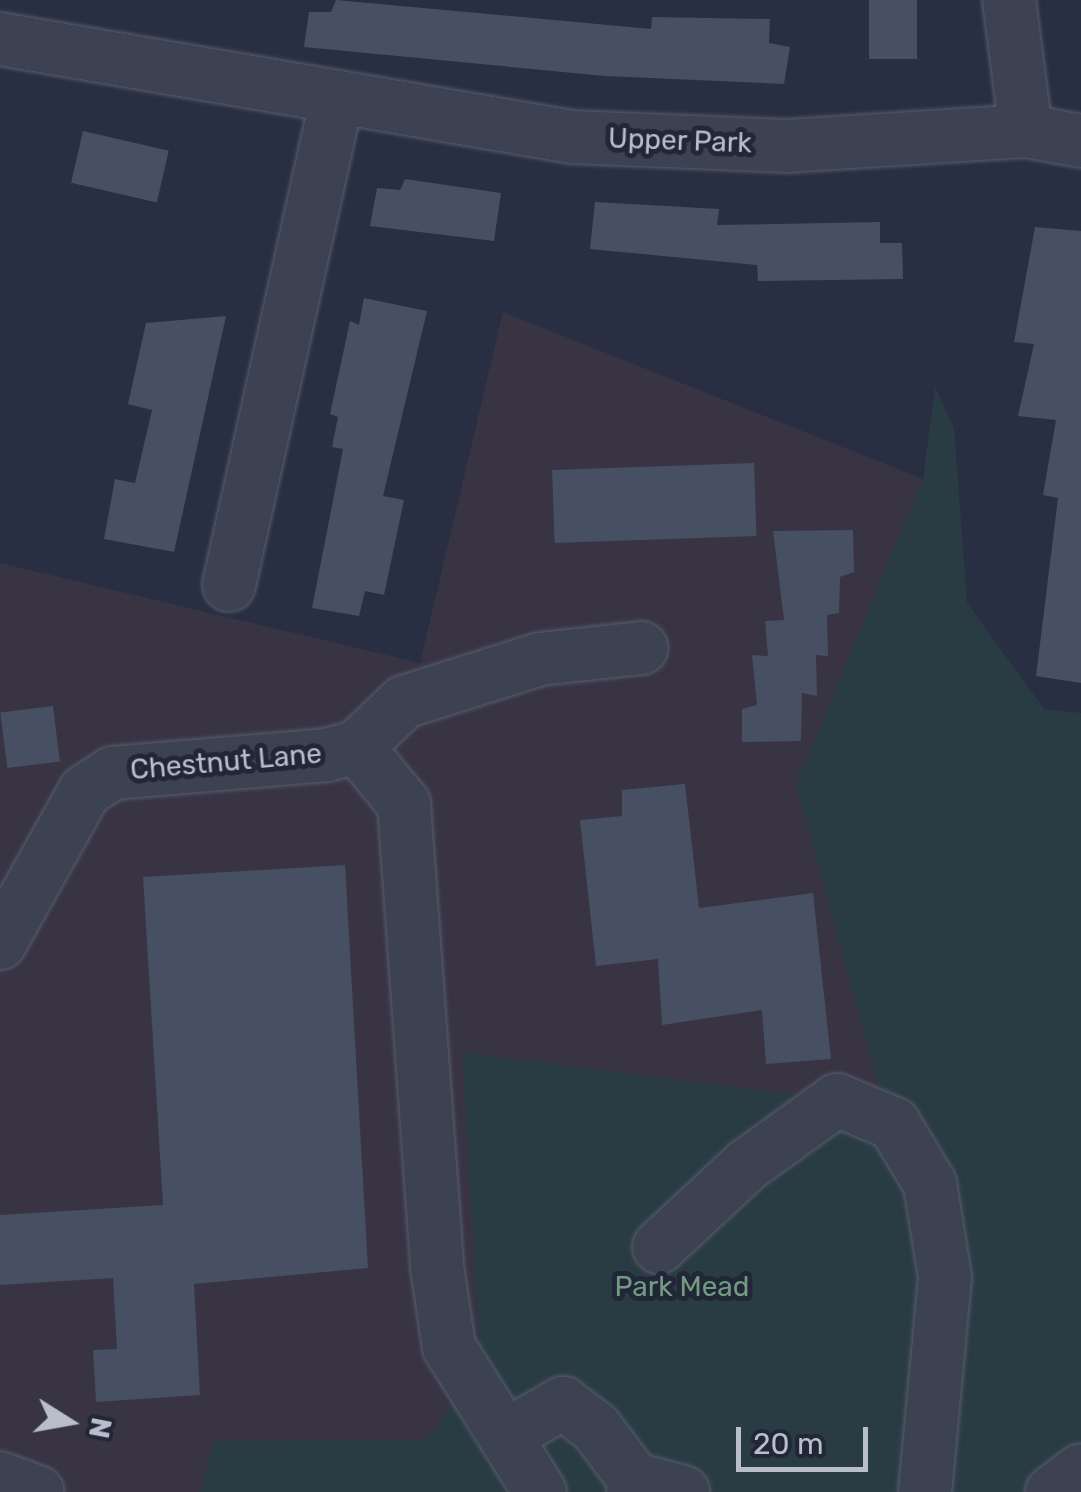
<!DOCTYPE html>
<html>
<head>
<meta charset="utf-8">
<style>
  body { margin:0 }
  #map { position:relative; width:1081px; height:1492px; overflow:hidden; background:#282f42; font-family:Rubik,sans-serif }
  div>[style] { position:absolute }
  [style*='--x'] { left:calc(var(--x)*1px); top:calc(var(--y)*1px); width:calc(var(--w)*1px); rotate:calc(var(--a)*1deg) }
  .medical>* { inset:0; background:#383443 }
  .green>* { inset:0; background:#2a3c43 }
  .building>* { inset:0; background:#474f63; transform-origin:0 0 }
  .roads { filter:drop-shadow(0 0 2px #575d6c) drop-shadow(0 0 2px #575d6c) }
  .minor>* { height:52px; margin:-26px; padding:0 26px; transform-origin:26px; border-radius:26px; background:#3c4251 }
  span { translate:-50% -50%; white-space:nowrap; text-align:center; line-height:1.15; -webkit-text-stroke:10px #212737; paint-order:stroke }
  .street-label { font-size:28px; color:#b9becb }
  .park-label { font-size:28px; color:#729b82 }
  .north { position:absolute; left:20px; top:1372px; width:100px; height:100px; -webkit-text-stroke:8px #212737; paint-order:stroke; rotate:101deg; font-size:28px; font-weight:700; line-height:40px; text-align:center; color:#b9becb }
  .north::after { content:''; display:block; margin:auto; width:35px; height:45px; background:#b9becb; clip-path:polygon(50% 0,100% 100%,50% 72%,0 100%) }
  .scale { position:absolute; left:736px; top:1427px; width:132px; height:45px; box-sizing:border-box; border:5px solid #b9becb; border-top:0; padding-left:12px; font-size:30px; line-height:35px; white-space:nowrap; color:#b9becb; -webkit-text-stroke:8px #212737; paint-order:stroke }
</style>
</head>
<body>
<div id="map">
  <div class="medical">
    <i style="clip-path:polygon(503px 312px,923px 479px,796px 785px,885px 1107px,462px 1053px,574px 1492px,0 1492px,0 563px,420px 663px)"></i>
  </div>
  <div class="green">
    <i style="clip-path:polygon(935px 387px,954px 428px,967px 603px,1044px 709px,1081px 713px,1081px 1492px,201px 1492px,215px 1441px,426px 1440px,481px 1362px,462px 1052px,885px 1107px,796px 785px,923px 479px)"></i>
  </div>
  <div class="building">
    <i style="clip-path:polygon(336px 0,651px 29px,652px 17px,770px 19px,769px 43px,790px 47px,784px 84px,605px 76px,304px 47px,309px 12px,331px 12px)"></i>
    <i style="left:869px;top:0;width:48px;height:59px"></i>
    <i style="left:83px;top:131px;width:88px;height:53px;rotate:13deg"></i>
    <i style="clip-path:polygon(405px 179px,501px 193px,494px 241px,370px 226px,377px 188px,400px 190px)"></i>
    <i style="clip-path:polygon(595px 202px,719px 209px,717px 225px,880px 222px,880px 243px,902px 243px,903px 279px,758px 281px,757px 265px,590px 249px)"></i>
    <i style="clip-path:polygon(1035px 227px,1081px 231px,1081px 683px,1036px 676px,1058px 498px,1043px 495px,1056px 420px,1018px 416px,1034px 344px,1014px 342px)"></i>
    <i style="clip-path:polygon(364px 298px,427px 311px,383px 496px,404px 500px,384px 595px,365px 591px,359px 616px,312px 608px,343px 449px,332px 447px,338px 417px,330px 414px,350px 321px,359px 325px)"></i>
    <i style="clip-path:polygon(226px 316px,174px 552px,104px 539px,115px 479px,135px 483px,152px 410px,128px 404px,146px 323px)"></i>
    <i style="left:754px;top:463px;width:73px;height:202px;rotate:88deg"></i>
    <i style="clip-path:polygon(853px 530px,854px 572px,840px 577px,839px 613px,827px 615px,828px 656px,816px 655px,817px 696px,802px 693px,801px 741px,742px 742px,742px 709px,757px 705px,752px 655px,768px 656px,765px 621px,784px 620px,773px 531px)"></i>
    <i style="left:53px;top:706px;width:56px;height:53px;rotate:83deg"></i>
    <i style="clip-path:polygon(685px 784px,699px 908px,813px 893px,831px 1059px,766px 1064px,762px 1010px,662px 1025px,658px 959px,596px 966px,580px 820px,622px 816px,622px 790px)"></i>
    <i style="clip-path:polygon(345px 865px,368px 1268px,194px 1284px,200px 1395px,96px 1402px,93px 1350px,117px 1349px,113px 1278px,0 1285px,0 1215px,163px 1205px,143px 877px)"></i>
  </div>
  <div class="roads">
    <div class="minor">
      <i style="--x:1009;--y:0;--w:132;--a:82.6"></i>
      <i style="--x:0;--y:39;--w:580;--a:9.72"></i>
      <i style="--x:572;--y:137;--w:215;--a:2.4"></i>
      <i style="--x:787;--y:146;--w:239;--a:-3.6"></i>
      <i style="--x:1026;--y:131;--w:56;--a:10.3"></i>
      <i style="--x:229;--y:585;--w:495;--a:-77.5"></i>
      <i style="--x:357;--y:747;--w:74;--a:50.5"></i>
      <i style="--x:404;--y:804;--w:464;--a:85.9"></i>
      <i style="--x:437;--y:1267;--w:81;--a:81.5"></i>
      <i style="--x:449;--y:1347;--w:171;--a:57.9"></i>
      <i style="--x:0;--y:943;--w:174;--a:-60.8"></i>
      <i style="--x:85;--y:791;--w:33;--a:-33"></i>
      <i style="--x:113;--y:773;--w:214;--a:-4.8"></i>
      <i style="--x:326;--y:755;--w:32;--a:-14"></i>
      <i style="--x:357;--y:747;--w:65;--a:-43.8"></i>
      <i style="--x:404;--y:702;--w:143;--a:-17.5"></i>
      <i style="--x:540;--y:659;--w:102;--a:-6.2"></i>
      <i style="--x:659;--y:1247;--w:120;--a:-43"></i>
      <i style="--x:747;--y:1165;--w:111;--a:-35.8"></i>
      <i style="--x:837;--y:1100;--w:62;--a:22.8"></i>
      <i style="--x:894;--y:1124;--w:70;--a:59"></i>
      <i style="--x:930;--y:1184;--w:94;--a:80.8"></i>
      <i style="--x:945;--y:1277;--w:216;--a:95.3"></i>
      <i style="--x:505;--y:1436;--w:67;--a:-29.6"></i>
      <i style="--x:563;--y:1403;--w:41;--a:37.1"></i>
      <i style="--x:596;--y:1428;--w:64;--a:53.3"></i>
      <i style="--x:634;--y:1479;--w:13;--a:94"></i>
      <i style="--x:0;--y:1478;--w:40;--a:20.2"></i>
      <i style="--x:634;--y:1479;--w:51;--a:14.9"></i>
      <i style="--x:1052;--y:1492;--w:36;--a:-37"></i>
    </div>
  </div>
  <div class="street-label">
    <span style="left:680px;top:141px;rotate:2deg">Upper Park</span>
    <span style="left:226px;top:762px;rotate:-5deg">Chestnut Lane</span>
  </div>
  <div class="park-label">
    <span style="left:682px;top:1287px">Park Mead</span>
  </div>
  <div class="north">N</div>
  <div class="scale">20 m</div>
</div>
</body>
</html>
